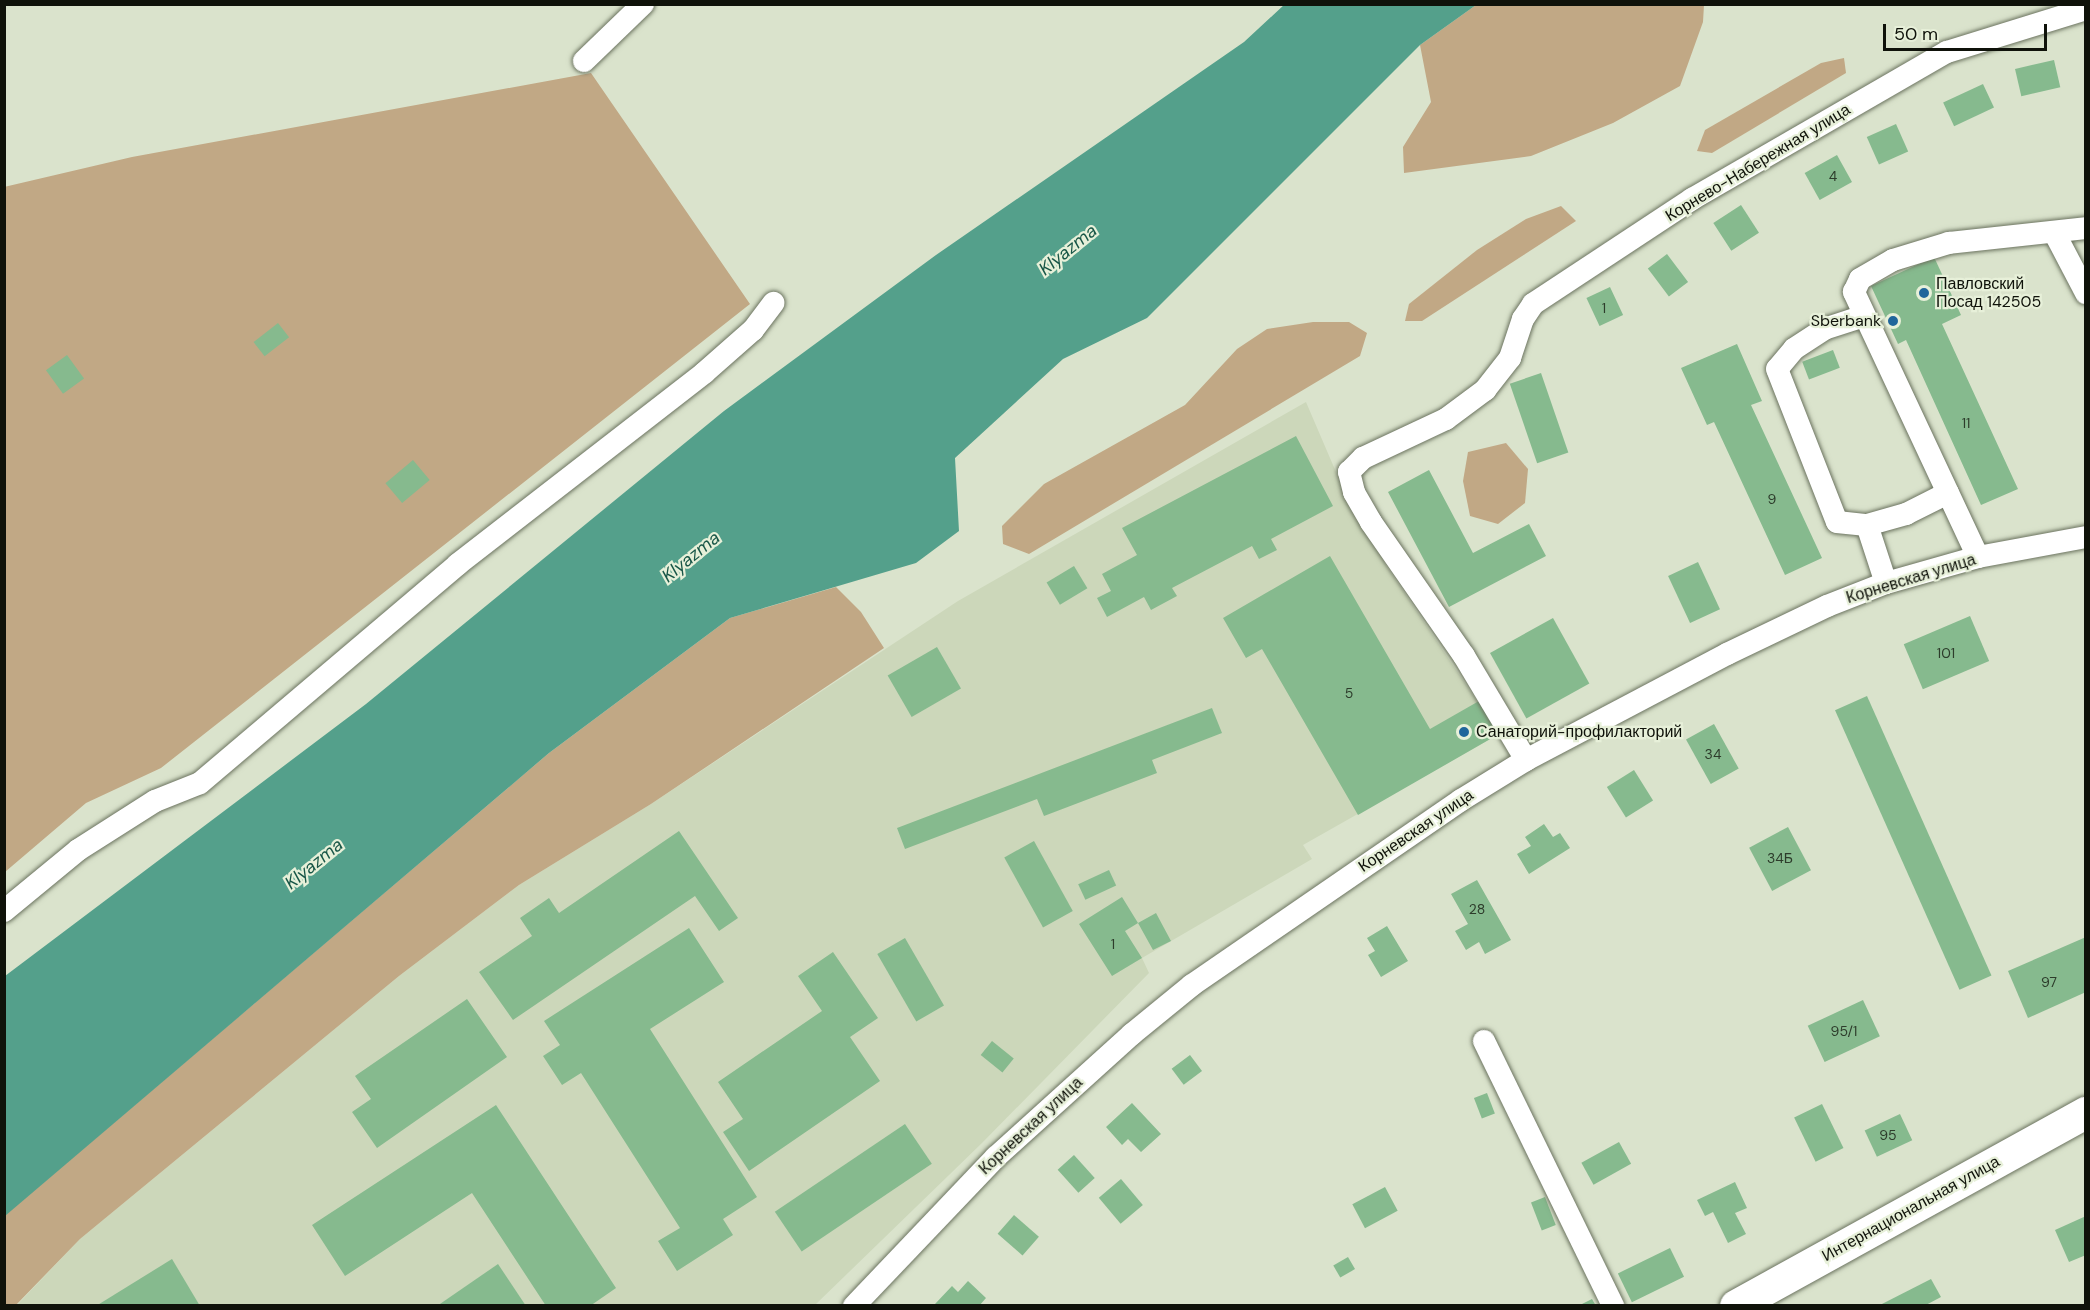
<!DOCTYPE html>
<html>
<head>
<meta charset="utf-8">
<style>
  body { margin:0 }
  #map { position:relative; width:2090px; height:1310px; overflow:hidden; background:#dae3cc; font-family:"DM Sans",sans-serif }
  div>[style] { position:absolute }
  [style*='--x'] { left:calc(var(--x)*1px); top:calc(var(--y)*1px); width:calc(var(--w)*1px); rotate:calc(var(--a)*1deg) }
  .built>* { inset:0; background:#ccd7ba }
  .green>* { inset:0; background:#c1a885 }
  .water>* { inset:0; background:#54a08b }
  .building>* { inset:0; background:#86ba8e; transform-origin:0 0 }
  .roads { filter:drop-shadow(0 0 2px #6b735f) drop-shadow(0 0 2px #6b735f) }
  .street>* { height:22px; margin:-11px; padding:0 11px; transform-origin:11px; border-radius:11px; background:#fff }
  .secondary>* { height:32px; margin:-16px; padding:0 16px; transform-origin:16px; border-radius:16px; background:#fff }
  .dots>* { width:16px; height:16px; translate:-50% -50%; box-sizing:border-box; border:3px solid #e7f0d9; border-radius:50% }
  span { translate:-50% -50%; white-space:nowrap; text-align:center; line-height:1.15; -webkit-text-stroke:4.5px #e7f0d9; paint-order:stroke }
  .number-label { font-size:14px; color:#2d3c2b }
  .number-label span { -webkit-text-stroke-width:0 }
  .street-label { font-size:16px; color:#0f120a }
  .poi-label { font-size:16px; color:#0f120a }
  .left { translate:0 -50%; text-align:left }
  .right { translate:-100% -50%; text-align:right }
  .water-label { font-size:18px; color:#185647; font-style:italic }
  .frame { position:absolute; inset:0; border:6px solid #0f120a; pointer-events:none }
  .scale { position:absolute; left:1883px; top:24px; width:164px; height:27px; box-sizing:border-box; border:3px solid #0f120a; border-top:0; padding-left:8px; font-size:18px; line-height:21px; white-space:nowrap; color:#0f120a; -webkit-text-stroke:4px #e7f0d9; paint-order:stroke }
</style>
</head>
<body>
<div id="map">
  <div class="built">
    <i style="clip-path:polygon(1306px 402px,1336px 472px,1387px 567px,1499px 734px,1303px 845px,1312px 859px,1142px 958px,1149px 973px,982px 1143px,815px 1305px,16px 1306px,80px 1239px,399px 976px,519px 885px,651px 804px,958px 601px)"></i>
  </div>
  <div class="green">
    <i style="clip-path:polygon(1476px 5px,1704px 5px,1703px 22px,1680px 86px,1613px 123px,1531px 156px,1404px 173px,1403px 147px,1431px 102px,1420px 45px)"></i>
    <i style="clip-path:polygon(1844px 58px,1846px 73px,1712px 153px,1697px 151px,1705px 130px,1821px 63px)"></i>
    <i style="clip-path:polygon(591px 73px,750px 304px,161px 768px,86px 803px,5px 872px,4px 187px,132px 157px)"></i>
    <i style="clip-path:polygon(1561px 206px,1576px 221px,1422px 321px,1405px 321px,1409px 304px,1477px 250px,1526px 219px)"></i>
    <i style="clip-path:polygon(1313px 322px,1349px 322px,1367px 333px,1360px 356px,1029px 554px,1003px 544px,1002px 526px,1044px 484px,1185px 405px,1237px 349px,1267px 329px)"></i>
    <i style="clip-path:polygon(1506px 443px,1528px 469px,1525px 503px,1498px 524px,1470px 516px,1463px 481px,1468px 452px)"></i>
    <i style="clip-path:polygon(836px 587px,861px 612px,884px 648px,651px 804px,519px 885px,399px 976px,80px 1239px,16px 1305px,5px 1305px,4px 1216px,549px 753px,730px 618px)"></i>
  </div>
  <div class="water">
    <i style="clip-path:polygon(1285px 4px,1476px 5px,1420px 45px,1147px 318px,1063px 359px,955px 458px,959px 531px,916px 563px,730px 618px,549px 753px,5px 1216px,5px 976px,366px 704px,724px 411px,936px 255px,1244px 42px)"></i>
  </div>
  <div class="building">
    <i style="left:2054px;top:60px;width:28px;height:40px;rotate:77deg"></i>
    <i style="left:1983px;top:84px;width:26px;height:44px;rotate:65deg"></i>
    <i style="left:1896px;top:124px;width:30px;height:32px;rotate:66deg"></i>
    <i style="left:1837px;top:155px;width:31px;height:37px;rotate:61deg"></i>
    <i style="left:1741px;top:205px;width:33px;height:33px;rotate:57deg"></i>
    <i style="left:1667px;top:254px;width:35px;height:24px;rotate:53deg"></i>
    <i style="clip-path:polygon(1934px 257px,1961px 315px,1942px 324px,2018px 489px,1981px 505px,1906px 340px,1898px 344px,1871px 286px)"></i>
    <i style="left:1610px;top:287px;width:31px;height:26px;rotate:65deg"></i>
    <i style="left:278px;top:323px;width:18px;height:31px;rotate:52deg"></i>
    <i style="clip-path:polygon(1737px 344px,1762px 401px,1751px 405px,1822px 558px,1785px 575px,1714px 422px,1707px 425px,1681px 368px)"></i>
    <i style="left:1833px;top:350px;width:19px;height:33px;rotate:69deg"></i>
    <i style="left:67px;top:355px;width:29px;height:26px;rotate:54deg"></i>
    <i style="left:1541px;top:373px;width:84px;height:33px;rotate:71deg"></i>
    <i style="clip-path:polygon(1296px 436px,1333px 506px,1271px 539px,1277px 550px,1259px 559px,1252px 546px,1172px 588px,1177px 596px,1151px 610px,1144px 597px,1107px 617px,1097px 598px,1111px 591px,1102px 574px,1137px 555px,1122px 528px)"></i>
    <i style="left:413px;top:460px;width:26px;height:36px;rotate:50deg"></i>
    <i style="clip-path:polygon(1429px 470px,1473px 553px,1529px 524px,1546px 556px,1449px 607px,1388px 492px)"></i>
    <i style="clip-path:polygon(1330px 556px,1430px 729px,1479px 701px,1499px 734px,1358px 815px,1262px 649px,1246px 658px,1223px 618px)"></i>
    <i style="left:1698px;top:562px;width:52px;height:33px;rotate:65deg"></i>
    <i style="left:1074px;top:566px;width:26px;height:32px;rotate:59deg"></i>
    <i style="left:1970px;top:616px;width:49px;height:72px;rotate:67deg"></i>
    <i style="left:1553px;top:618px;width:75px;height:72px;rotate:61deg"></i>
    <i style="left:937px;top:647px;width:48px;height:57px;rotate:60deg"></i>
    <i style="left:1867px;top:696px;width:306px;height:35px;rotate:66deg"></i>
    <i style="clip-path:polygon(1212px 708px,1222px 733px,1152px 760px,1157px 773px,1044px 816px,1037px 799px,905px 849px,897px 828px)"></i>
    <i style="left:1714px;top:724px;width:51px;height:32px;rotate:61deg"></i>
    <i style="left:1634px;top:770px;width:36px;height:32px;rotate:58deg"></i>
    <i style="clip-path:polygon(1544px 824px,1553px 837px,1560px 833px,1570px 848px,1529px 874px,1517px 854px,1531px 846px,1525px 837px)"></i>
    <i style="left:1788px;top:827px;width:49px;height:44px;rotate:62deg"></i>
    <i style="clip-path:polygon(679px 831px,738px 918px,719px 931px,695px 896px,513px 1020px,479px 972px,532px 936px,520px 918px,549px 898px,559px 913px)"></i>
    <i style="left:1034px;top:841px;width:80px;height:34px;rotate:61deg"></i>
    <i style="left:1109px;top:870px;width:17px;height:34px;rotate:65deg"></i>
    <i style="clip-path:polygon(1477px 880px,1511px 940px,1485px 954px,1479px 942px,1466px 950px,1455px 931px,1468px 924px,1451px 894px)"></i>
    <i style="clip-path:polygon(1122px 897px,1138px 923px,1156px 913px,1171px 941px,1153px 950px,1138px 923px,1125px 931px,1142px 958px,1112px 976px,1079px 924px)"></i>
    <i style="clip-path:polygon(1387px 926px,1408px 961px,1381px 977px,1368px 955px,1375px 951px,1367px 938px)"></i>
    <i style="clip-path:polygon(689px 928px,724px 982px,650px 1029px,757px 1197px,723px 1219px,733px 1235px,677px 1271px,658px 1241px,680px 1228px,581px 1073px,562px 1085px,543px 1056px,560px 1045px,544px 1021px)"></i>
    <i style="clip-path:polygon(2086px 937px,2086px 992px,2028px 1018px,2008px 971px)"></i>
    <i style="left:905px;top:938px;width:78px;height:32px;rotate:60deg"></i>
    <i style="clip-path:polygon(833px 952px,878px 1018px,850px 1037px,880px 1081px,749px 1171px,723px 1132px,743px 1119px,718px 1082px,822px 1011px,798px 976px)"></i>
    <i style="clip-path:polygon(467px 999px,507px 1057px,377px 1148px,352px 1112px,371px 1099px,355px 1076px)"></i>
    <i style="left:1863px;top:1000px;width:40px;height:61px;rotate:65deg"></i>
    <i style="left:992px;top:1041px;width:28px;height:18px;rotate:39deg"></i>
    <i style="left:1190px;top:1055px;width:20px;height:23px;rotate:53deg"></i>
    <i style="left:1487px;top:1093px;width:22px;height:14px;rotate:69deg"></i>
    <i style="clip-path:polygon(1132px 1103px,1161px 1134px,1141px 1152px,1128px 1139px,1122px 1145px,1106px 1127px)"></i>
    <i style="left:1822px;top:1104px;width:49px;height:31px;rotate:64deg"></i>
    <i style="clip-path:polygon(496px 1105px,616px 1288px,590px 1306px,546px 1306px,472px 1193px,345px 1276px,312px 1225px)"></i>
    <i style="left:1900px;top:1114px;width:29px;height:39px;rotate:65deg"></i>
    <i style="left:905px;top:1124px;width:48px;height:157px;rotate:56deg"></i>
    <i style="left:1619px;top:1142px;width:25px;height:43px;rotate:61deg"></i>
    <i style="left:1074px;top:1155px;width:31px;height:22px;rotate:48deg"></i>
    <i style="left:1121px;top:1179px;width:34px;height:29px;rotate:50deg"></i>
    <i style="clip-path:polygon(1735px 1182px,1747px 1208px,1735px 1213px,1746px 1234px,1728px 1243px,1713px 1212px,1705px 1216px,1697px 1200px)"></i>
    <i style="left:1385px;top:1187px;width:27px;height:37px;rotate:62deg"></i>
    <i style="left:1545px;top:1197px;width:30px;height:15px;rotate:69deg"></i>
    <i style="left:1014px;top:1215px;width:33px;height:25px;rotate:41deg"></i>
    <i style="clip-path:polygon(2086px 1216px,2086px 1255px,2069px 1262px,2055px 1230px)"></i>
    <i style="left:1670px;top:1248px;width:32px;height:58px;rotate:64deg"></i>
    <i style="left:1348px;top:1257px;width:14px;height:17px;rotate:60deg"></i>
    <i style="clip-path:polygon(172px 1259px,200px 1306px,96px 1306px)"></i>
    <i style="clip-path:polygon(498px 1264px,526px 1306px,437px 1306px)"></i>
    <i style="clip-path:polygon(1931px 1279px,1941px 1297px,1924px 1306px,1878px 1306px)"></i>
    <i style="clip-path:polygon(968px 1281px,986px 1298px,979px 1306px,935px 1304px,952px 1286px,958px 1292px)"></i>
    <i style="clip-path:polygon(1592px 1299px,1596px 1306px,1578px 1306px)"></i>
  </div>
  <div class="roads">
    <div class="street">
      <i style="--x:584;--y:61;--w:82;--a:-44"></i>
      <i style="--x:2055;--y:234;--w:67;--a:62.3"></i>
      <i style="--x:1864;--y:316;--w:40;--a:162"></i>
      <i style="--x:1826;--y:328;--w:38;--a:147"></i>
      <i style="--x:1794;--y:349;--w:26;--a:130"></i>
      <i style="--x:1777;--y:369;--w:164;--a:68.6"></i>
      <i style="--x:1837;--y:522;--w:30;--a:6"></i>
      <i style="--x:1867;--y:525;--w:41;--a:-15.8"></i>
      <i style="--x:1906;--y:514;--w:47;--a:-26.6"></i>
      <i style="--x:1867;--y:525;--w:61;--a:71.9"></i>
      <i style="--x:1978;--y:557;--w:293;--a:-115.1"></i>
      <i style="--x:1854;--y:292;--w:14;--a:-65"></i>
      <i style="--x:1860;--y:279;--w:38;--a:-30"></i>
      <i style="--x:1893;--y:260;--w:59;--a:-16.9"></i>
      <i style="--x:1949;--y:243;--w:138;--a:-6.2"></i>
      <i style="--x:1526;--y:760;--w:121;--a:-120.8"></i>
      <i style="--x:1464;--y:656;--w:163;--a:-124.8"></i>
      <i style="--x:1371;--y:522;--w:34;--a:-120"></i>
      <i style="--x:1354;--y:492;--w:21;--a:-104"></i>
      <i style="--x:1349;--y:472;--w:20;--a:-45"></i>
      <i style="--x:1363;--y:458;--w:92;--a:-25.2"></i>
      <i style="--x:1446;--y:419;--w:49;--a:-36.6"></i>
      <i style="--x:1485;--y:390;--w:41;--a:-52"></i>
      <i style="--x:1510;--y:358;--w:41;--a:-71.6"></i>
      <i style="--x:1523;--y:319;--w:18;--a:-56"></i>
      <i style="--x:1533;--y:304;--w:191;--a:-33.4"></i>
      <i style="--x:1692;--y:199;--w:294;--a:-30"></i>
      <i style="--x:1947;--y:52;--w:145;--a:-17.2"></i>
      <i style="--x:4;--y:911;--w:96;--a:-39.5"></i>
      <i style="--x:78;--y:850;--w:91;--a:-32.5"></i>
      <i style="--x:155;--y:801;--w:48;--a:-21.8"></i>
      <i style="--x:200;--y:783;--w:338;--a:-40.3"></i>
      <i style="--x:458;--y:564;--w:311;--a:-37.8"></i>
      <i style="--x:704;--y:373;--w:65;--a:-41.3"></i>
      <i style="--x:753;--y:330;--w:34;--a:-53"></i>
      <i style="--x:1484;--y:1041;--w:295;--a:64"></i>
      <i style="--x:854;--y:1306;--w:206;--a:-46.4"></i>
      <i style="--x:996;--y:1157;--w:183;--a:-42.1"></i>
      <i style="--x:1132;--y:1034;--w:77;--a:-39.2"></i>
      <i style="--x:1192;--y:985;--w:326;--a:-34.5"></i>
      <i style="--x:1461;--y:800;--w:76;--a:-31.6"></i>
      <i style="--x:1526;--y:760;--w:227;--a:-27.8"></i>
      <i style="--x:1727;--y:654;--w:111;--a:-25.6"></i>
      <i style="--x:1827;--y:606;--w:63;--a:-21.3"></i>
      <i style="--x:1886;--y:583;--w:96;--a:-15.8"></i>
      <i style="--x:1978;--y:557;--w:110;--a:-10.5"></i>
    </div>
    <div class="secondary">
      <i style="--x:1736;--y:1306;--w:400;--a:-28.9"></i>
    </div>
  </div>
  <div class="dots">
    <i style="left:1924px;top:293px;background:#20669b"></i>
    <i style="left:1893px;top:321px;background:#20669b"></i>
    <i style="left:1464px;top:732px;background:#20669b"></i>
  </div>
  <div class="number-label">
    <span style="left:1833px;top:176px">4</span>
    <span style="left:1604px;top:308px">1</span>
    <span style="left:1966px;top:423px">11</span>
    <span style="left:1772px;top:499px">9</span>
    <span style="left:1946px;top:653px">101</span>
    <span style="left:1349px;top:693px">5</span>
    <span style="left:1713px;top:754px">34</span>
    <span style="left:1780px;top:858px">34Б</span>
    <span style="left:1477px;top:909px">28</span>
    <span style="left:1113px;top:944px">1</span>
    <span style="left:2049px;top:982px">97</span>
    <span style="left:1844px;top:1031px">95/1</span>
    <span style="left:1888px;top:1135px">95</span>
  </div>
  <div class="street-label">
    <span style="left:1758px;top:163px;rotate:-31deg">Корнево-Набережная улица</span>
    <span style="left:1911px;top:579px;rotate:-17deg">Корневская улица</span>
    <span style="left:1416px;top:831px;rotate:-34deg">Корневская улица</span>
    <span style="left:1031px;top:1126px;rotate:-43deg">Корневская улица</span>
    <span style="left:1911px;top:1209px;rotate:-29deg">Интернациональная улица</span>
  </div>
  <div class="poi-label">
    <span class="left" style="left:1936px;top:293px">Павловский<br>Посад 142505</span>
    <span class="right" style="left:1881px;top:321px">Sberbank</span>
    <span class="left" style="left:1476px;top:732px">Санаторий-профилакторий</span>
  </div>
  <div class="water-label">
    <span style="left:1068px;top:250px;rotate:-39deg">Klyazma</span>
    <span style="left:691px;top:557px;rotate:-39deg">Klyazma</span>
    <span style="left:314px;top:864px;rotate:-39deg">Klyazma</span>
  </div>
  <div class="frame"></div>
  <div class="scale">50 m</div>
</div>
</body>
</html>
